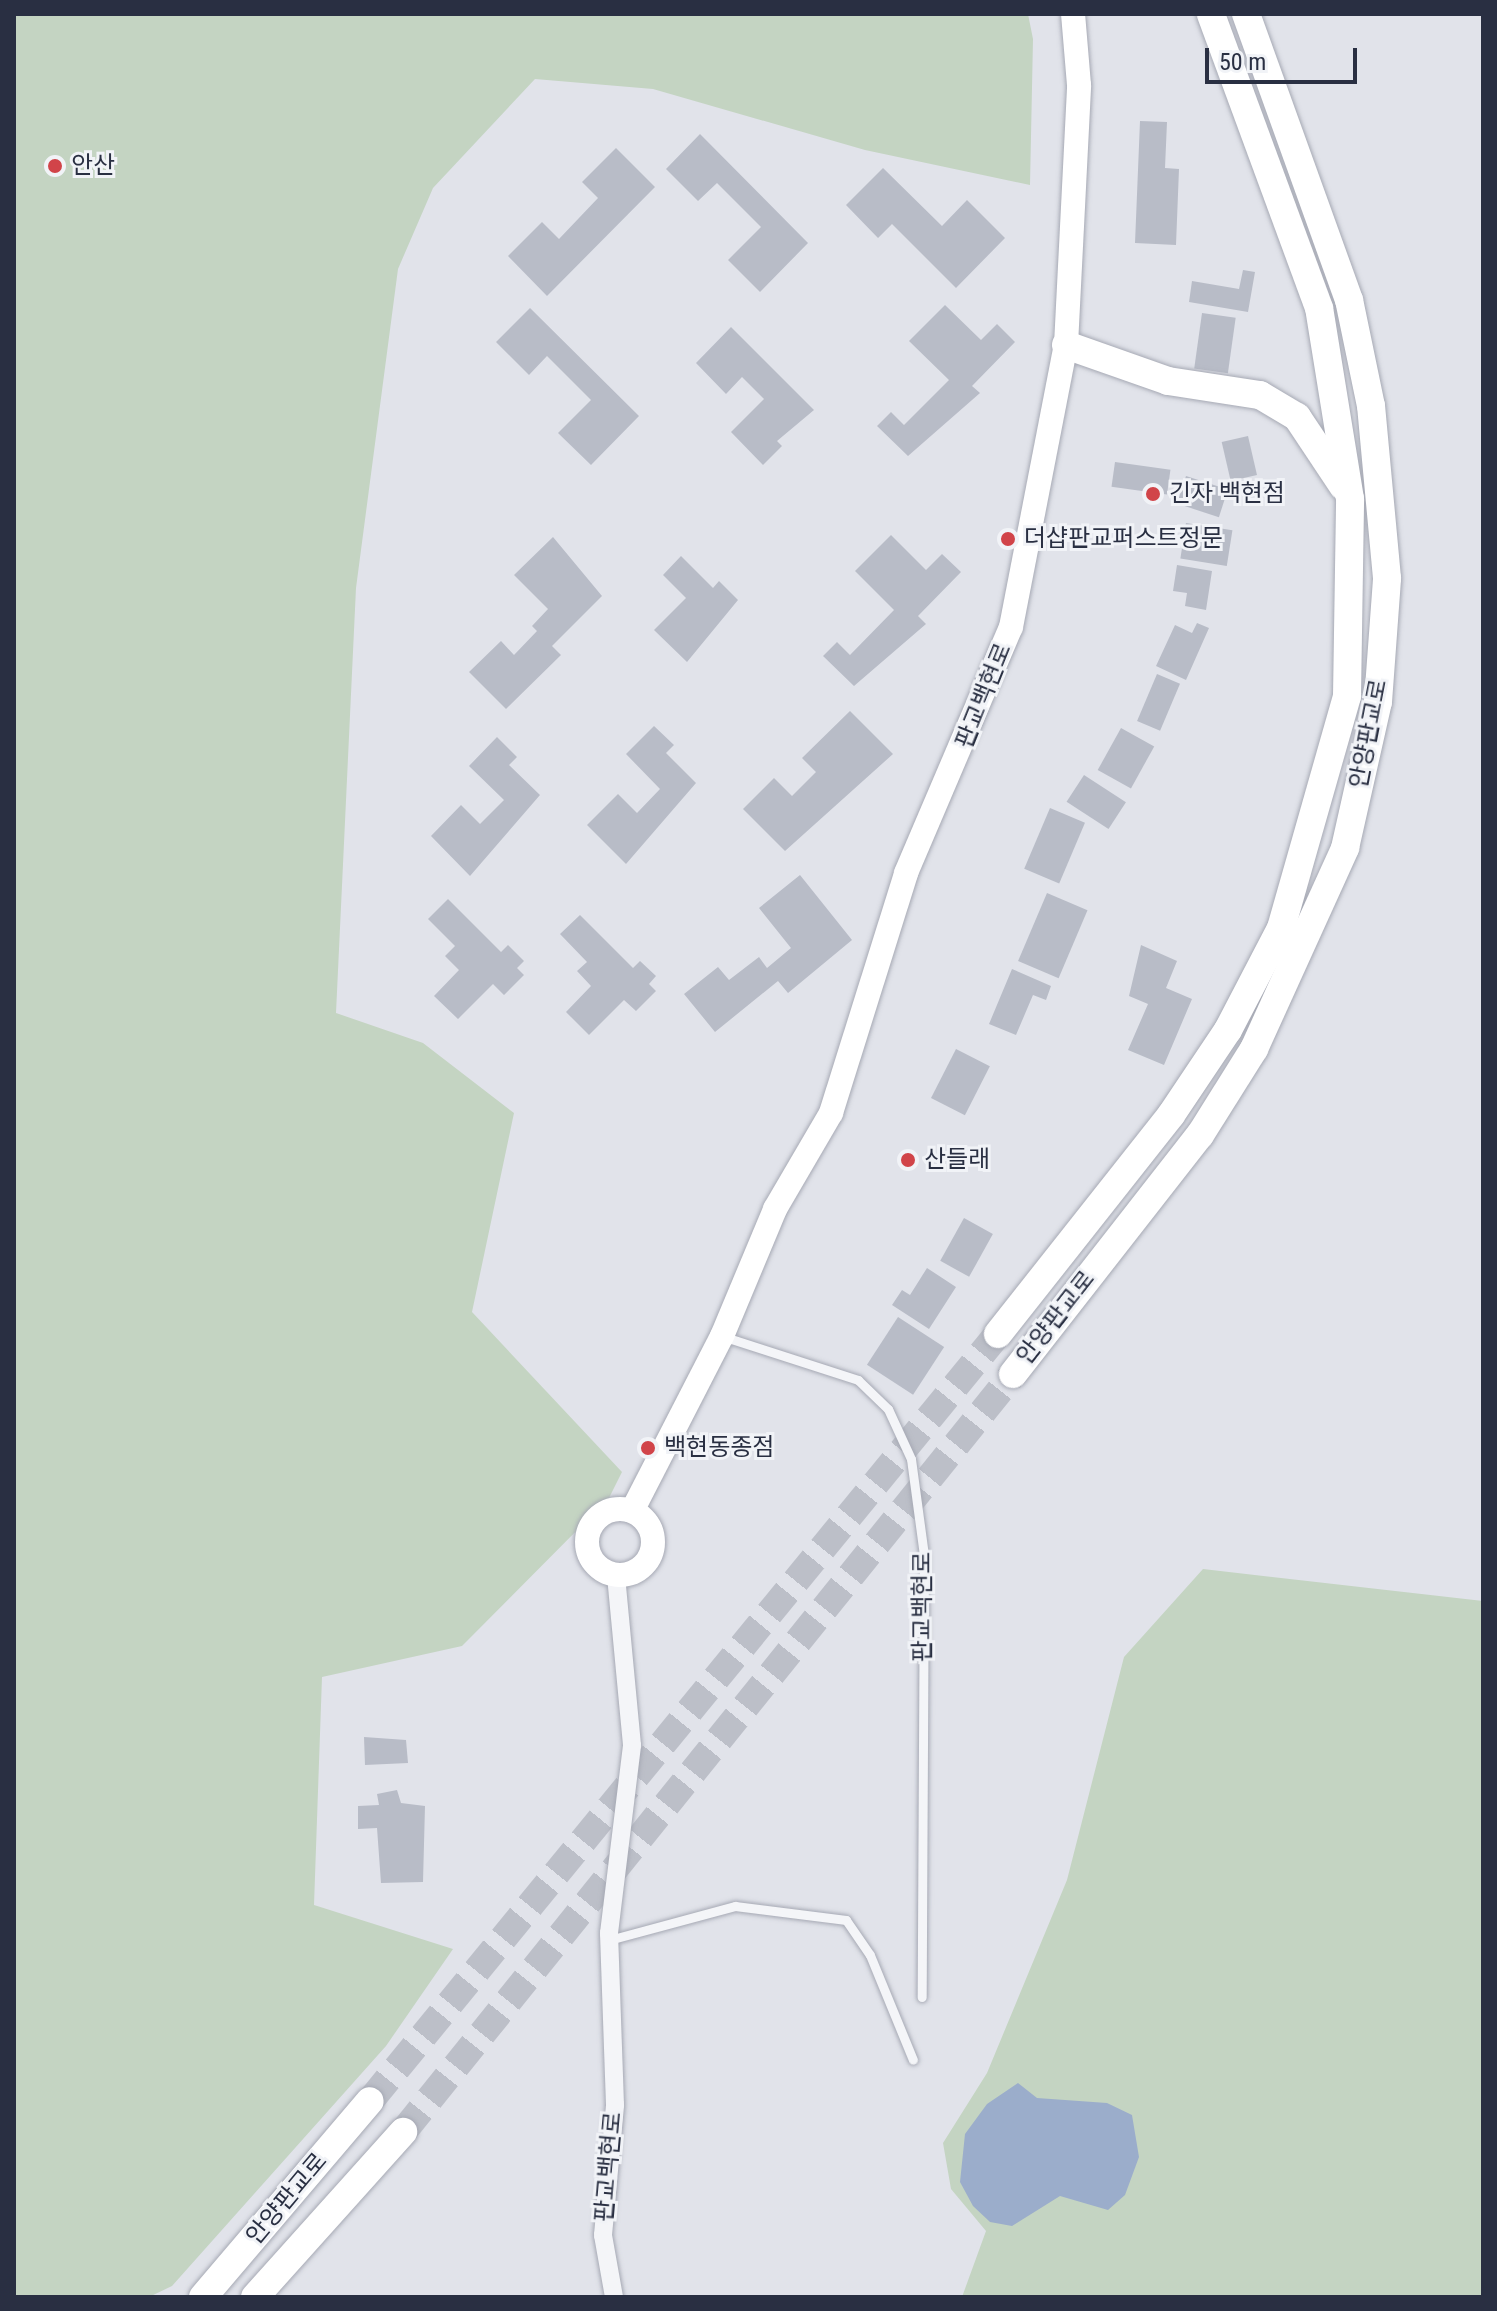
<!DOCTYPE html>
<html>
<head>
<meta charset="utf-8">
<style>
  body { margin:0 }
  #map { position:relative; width:1497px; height:2311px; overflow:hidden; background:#e1e3ea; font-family:"Roboto Condensed","Noto Sans KR",sans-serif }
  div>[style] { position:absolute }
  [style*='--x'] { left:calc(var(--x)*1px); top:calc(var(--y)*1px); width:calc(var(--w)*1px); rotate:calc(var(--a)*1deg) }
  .green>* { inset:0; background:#c4d4c2 }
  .water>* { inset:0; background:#9badcb }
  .building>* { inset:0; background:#b8bcc7; transform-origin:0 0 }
  .primary-tunnel>* { height:28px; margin-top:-14px; transform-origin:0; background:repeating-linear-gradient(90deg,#bcbfc8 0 28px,transparent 0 42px) }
  .roads { filter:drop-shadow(0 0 2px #a6a9b4) drop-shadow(0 0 2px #a6a9b4) }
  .lane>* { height:9px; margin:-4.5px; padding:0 4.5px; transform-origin:4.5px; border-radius:4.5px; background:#f4f5f8 }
  .street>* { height:18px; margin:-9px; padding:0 9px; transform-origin:9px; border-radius:9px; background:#f4f5f8 }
  .secondary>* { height:24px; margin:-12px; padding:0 12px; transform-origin:12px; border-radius:12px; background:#fff }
  .secondary>.ring { margin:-12px; padding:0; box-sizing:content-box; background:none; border:24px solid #fff; border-radius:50% }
  .primary>* { height:28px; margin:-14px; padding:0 14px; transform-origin:14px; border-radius:14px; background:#fff }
  .dots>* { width:22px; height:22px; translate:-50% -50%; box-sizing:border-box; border:4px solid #f1f3f7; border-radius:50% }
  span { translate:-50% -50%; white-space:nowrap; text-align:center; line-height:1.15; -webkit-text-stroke:6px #f1f3f7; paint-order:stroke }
  .poi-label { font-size:24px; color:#292f42 }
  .left { translate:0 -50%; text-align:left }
  .street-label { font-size:24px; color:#292f42 }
  .frame { position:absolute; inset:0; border:16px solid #292f42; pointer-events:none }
  .scale { position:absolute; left:1205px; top:48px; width:152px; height:36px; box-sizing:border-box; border:4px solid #292f42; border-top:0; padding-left:10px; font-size:24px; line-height:28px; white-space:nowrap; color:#292f42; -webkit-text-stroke:6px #f1f3f7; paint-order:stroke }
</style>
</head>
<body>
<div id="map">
  <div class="green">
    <i style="clip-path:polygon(14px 14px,1028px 14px,1033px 39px,1030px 185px,865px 150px,653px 89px,535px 79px,433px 188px,398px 269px,356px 588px,336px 1013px,423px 1043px,514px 1113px,472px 1312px,622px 1472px,609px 1498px,462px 1646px,322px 1677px,314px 1905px,453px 1949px,386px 2046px,172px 2286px,149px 2297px,14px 2297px)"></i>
    <i style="clip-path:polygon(1203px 1569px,1483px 1601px,1483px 2297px,962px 2297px,986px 2231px,951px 2189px,943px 2143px,987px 2073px,1067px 1880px,1124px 1657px)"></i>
  </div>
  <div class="water">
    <i style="clip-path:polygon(1018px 2083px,1037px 2098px,1107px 2103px,1132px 2115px,1139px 2157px,1125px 2195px,1108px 2210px,1060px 2196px,1012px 2226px,990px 2222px,973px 2206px,960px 2182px,965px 2134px,987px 2104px)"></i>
  </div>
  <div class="building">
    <i style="clip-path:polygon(1140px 121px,1167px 122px,1165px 168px,1179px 169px,1176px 245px,1135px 243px)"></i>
    <i style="clip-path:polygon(700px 134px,808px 243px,760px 292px,728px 260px,761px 227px,717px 183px,698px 201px,666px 169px)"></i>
    <i style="clip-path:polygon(616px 148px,655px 187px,547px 296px,508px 256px,542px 222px,559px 239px,598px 198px,582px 182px)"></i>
    <i style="clip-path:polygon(883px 168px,942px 226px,967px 200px,1005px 238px,956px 288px,892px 224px,878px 238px,846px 205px)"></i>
    <i style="clip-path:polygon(1243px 270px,1255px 272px,1248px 312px,1189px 302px,1192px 281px,1239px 289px)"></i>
    <i style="clip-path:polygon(945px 305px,981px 340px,997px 324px,1015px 342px,972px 386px,980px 393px,908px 456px,877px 426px,891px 412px,904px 425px,949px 380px,909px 341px)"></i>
    <i style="clip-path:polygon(530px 308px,639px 416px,591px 465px,558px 433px,591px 400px,547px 356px,529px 375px,496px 342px)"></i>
    <i style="left:1202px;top:313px;width:34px;height:56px;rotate:8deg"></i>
    <i style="clip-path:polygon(731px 327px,814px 410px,777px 441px,782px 446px,763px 465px,731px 432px,764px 399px,742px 377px,726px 394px,696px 363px)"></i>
    <i style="left:1248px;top:436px;width:40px;height:27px;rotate:77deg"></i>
    <i style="left:1115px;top:462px;width:56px;height:25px;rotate:8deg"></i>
    <i style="left:1186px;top:476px;width:44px;height:29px;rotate:18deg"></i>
    <i style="left:1186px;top:523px;width:47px;height:36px;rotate:9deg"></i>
    <i style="clip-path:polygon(891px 535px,926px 570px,942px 554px,961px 572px,918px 616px,926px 624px,854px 686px,823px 656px,837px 642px,850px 655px,894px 610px,855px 571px)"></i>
    <i style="clip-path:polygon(553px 537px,602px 596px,552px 646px,561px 655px,506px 709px,469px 672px,501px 641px,514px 655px,537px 631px,532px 626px,548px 609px,514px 575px)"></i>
    <i style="clip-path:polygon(681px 556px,713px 588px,719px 581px,738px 600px,687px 662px,654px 630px,686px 598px,663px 575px)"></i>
    <i style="clip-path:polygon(1177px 565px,1212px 571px,1206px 610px,1185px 606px,1187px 593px,1173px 591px)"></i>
    <i style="clip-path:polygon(1197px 623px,1209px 628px,1186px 680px,1156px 666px,1175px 625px,1192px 633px)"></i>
    <i style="left:1157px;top:674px;width:25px;height:51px;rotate:23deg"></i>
    <i style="clip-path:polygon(850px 711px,893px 754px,785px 851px,743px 809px,774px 778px,792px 796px,816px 772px,802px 758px)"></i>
    <i style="clip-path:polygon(654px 726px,674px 745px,666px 753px,696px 783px,626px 864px,587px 825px,618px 794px,637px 813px,660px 789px,626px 754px)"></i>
    <i style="left:1121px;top:728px;width:38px;height:48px;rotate:29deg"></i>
    <i style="clip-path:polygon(497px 737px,517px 757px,509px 765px,540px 795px,470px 876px,431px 836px,461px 805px,480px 824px,504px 800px,469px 766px)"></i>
    <i style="left:1084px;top:775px;width:50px;height:32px;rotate:33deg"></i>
    <i style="left:1050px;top:808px;width:38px;height:66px;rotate:23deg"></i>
    <i style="clip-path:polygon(800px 875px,852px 940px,788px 993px,778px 981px,715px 1032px,684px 994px,718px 967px,729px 980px,759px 957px,767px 968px,791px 948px,759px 908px)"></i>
    <i style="left:1047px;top:893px;width:44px;height:74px;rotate:23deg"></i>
    <i style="clip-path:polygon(448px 899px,501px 952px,508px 945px,524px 961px,517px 968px,524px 975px,504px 995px,493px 984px,458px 1019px,434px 996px,459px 970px,445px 956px,455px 946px,428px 919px)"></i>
    <i style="clip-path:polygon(580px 915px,633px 968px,640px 961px,656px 976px,649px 984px,656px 991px,636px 1011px,624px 1000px,589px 1035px,566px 1012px,591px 986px,577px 971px,587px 962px,560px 934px)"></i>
    <i style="clip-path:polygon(1141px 945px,1177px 961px,1166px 988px,1192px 999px,1164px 1065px,1128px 1050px,1148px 1004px,1129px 996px)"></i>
    <i style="clip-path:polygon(1012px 969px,1051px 986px,1046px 1000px,1033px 995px,1016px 1035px,989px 1024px)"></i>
    <i style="left:956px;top:1049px;width:38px;height:55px;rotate:27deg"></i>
    <i style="left:964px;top:1218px;width:33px;height:49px;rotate:29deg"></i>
    <i style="clip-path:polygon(927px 1268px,956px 1287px,929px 1329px,892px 1305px,902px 1290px,910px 1295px)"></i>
    <i style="left:898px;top:1317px;width:55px;height:57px;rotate:33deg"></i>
    <i style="clip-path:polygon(364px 1737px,406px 1740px,408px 1763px,365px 1765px)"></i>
    <i style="clip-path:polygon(397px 1790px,401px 1803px,425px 1806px,423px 1882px,381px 1883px,377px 1828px,358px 1829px,358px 1806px,379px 1805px,377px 1794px)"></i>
  </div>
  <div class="primary-tunnel">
    <i style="--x:370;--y:2101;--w:991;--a:-50.69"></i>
    <i style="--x:403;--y:2132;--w:973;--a:-51.17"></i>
  </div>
  <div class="roads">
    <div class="lane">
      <i style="--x:725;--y:1337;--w:140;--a:17.9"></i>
      <i style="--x:858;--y:1380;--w:42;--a:44"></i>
      <i style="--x:888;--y:1409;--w:55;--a:65.3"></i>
      <i style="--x:911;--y:1459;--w:97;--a:82.3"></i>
      <i style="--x:924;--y:1555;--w:442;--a:90.3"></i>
      <i style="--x:609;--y:1940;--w:131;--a:-15.1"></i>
      <i style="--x:735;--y:1906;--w:112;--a:7.2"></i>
      <i style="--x:846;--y:1920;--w:42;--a:55.6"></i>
      <i style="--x:870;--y:1955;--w:113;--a:67.7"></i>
    </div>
    <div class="street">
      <i style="--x:614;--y:2297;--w:63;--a:-100.1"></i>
      <i style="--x:603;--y:2235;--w:131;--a:-84.7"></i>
      <i style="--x:615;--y:2105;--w:172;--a:-92"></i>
      <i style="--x:609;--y:1933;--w:189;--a:-83"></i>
      <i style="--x:632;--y:1745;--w:171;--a:-95.4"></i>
    </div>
    <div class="secondary">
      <i class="ring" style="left:587px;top:1509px;width:42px;height:42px"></i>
      <i style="--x:632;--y:1511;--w:197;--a:-62.8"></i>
      <i style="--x:722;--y:1336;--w:138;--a:-67.3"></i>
      <i style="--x:775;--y:1209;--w:111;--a:-59.7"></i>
      <i style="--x:831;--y:1113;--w:251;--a:-72.6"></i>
      <i style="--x:906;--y:873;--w:267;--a:-66.9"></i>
      <i style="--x:1011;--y:627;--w:287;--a:-79"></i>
      <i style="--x:1066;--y:345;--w:260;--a:-87.1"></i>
      <i style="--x:1079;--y:85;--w:71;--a:-94.8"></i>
    </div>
    <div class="primary">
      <i style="--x:1066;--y:345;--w:108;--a:19.4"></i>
      <i style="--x:1168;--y:381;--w:93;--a:8.7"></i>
      <i style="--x:1260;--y:395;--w:43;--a:30.7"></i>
      <i style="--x:1297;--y:417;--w:83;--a:56.3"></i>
      <i style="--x:998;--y:1334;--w:279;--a:-51.7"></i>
      <i style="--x:1171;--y:1115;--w:102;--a:-56.2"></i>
      <i style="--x:1228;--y:1030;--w:115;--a:-62.5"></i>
      <i style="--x:1281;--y:928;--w:241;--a:-74.1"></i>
      <i style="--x:1347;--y:696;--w:197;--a:-89.1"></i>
      <i style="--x:1350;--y:499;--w:193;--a:-99.2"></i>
      <i style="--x:1319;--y:308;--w:313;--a:-110.2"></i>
      <i style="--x:1013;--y:1374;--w:303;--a:-52"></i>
      <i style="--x:1200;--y:1135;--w:102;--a:-57.9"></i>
      <i style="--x:1254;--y:1049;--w:221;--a:-65.6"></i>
      <i style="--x:1345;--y:848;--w:150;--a:-77.3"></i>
      <i style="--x:1378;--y:702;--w:124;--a:-85.8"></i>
      <i style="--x:1387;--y:578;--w:173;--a:-95.3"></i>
      <i style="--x:1371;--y:406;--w:108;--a:-101.7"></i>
      <i style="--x:1349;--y:300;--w:304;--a:-109.8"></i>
      <i style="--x:203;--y:2297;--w:257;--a:-49.6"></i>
      <i style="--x:255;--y:2297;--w:222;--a:-48.1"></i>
    </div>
  </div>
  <div class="dots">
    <i style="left:55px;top:166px;background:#d14449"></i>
    <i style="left:1153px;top:494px;background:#d14449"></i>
    <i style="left:1008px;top:539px;background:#d14449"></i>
    <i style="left:908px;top:1160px;background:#d14449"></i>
    <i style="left:648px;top:1448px;background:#d14449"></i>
  </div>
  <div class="poi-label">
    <span class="left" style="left:71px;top:166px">안산</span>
    <span class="left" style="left:1169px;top:494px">긴자 백현점</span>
    <span class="left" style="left:1024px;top:539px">더샵판교퍼스트정문</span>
    <span class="left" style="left:924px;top:1160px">산들래</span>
    <span class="left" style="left:664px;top:1448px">백현동종점</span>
  </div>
  <div class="street-label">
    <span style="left:984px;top:696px;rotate:-68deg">판교백현로</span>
    <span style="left:1369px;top:734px;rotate:-79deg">안양판교로</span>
    <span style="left:1056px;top:1318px;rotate:-52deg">안양판교로</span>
    <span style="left:923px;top:1607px;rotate:-90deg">판교백현로</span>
    <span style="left:609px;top:2167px;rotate:-85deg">판교백현로</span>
    <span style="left:287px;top:2199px;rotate:-50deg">안양판교로</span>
  </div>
  <div class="frame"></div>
  <div class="scale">50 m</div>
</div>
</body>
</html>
